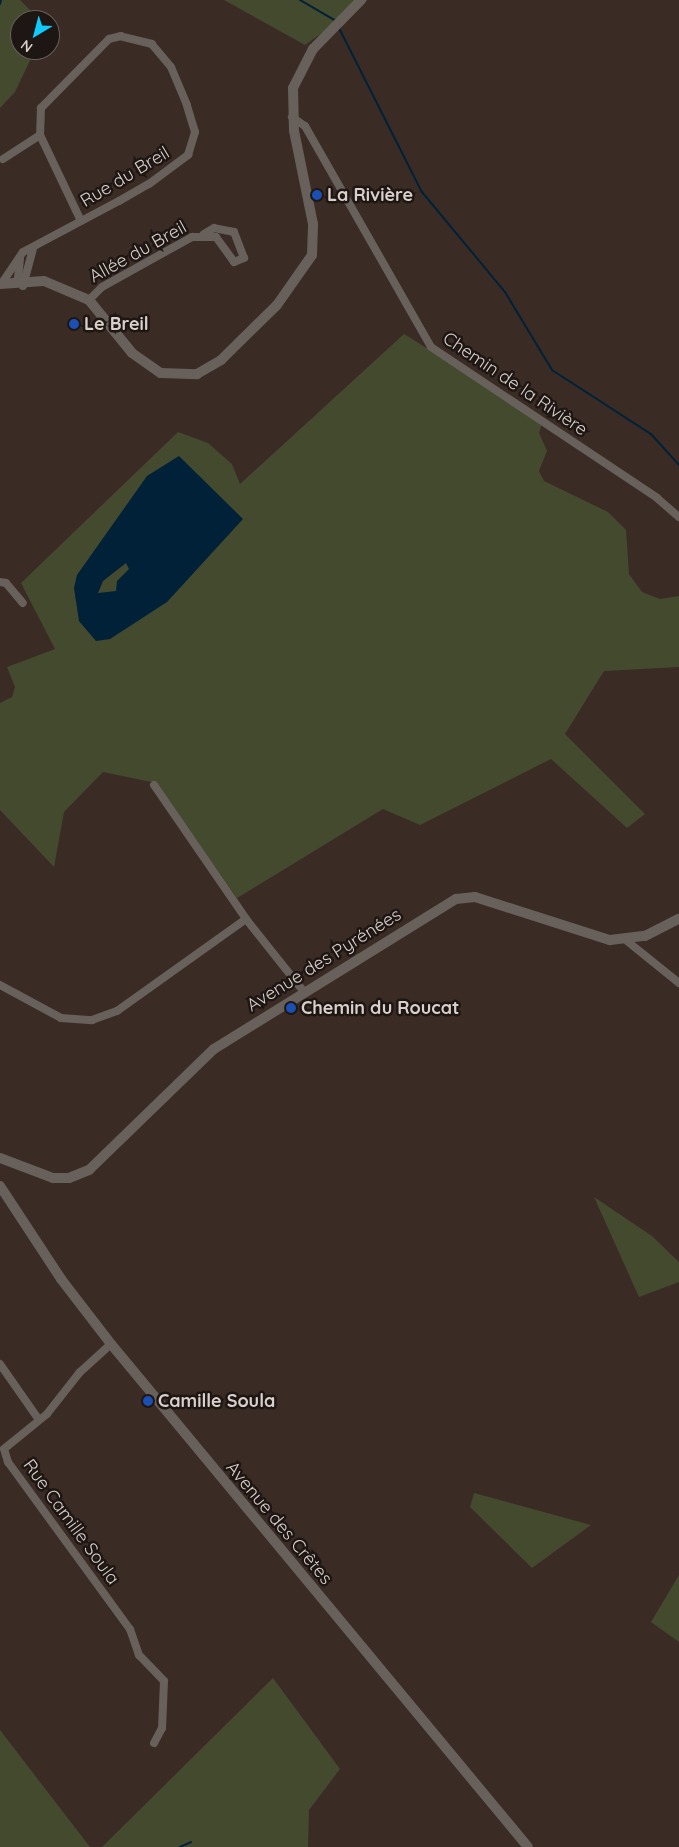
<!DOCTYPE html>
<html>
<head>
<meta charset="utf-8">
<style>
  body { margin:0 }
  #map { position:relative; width:679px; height:1847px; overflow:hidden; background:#3b2b25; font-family:Quicksand,sans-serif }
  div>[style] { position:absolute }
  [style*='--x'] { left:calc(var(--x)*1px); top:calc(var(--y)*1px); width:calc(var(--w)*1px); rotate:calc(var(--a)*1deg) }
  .green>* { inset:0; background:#434a2e }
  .water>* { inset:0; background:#002138 }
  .stream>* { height:2px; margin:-1px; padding:0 1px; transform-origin:1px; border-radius:1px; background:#002138 }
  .minor>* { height:8px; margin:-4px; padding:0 4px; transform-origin:4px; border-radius:4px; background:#67605b }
  .tertiary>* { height:10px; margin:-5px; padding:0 5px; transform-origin:5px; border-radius:5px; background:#67605b }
  .dots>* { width:14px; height:14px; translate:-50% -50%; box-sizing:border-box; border:2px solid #1d1613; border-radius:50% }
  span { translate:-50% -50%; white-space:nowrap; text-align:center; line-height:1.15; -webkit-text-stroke:5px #1d1613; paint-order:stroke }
  .street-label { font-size:18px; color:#d9cfcb }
  .poi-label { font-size:18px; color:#d9cfcb; font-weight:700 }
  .left { translate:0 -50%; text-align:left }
  .north { position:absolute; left:10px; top:10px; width:50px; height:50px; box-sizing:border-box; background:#1d1613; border:1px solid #68605d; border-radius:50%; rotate:217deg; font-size:14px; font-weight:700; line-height:20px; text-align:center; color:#d9cfcb }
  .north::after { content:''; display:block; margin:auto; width:18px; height:22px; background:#0fcafa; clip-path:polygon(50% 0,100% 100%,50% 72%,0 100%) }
</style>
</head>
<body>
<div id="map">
  <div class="green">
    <i style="clip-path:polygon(0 0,20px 0,40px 20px,20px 20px,20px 50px,35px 50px,15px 92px,0 108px)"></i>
    <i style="clip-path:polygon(224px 0,368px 0,305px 45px)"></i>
    <i style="clip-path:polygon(404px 334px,543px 420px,539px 433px,547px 451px,539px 471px,544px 481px,608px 512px,626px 530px,629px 574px,642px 592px,660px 599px,679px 596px,679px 667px,604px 671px,565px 734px,645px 814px,627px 828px,551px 759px,420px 825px,383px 809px,237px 898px,156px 783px,103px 772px,64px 812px,54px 867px,0 810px,0 703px,12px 697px,15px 687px,7px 667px,55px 649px,21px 583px,178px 432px,208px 443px,232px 464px,240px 484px)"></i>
    <i style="clip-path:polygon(594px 1197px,652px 1236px,679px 1262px,679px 1282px,639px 1297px)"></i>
    <i style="clip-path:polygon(474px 1493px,591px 1525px,532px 1568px,470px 1507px)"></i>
    <i style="clip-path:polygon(679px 1575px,679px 1642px,651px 1622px)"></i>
    <i style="clip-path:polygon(273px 1678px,340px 1769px,309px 1810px,308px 1847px,102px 1847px)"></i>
    <i style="clip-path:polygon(0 1730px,90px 1847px,0 1847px)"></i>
  </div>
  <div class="water">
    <i style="clip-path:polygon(evenodd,179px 456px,243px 519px,167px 602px,110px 639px,96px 641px,79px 621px,74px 588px,77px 575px,147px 476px,179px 456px,126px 563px,129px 569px,117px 581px,116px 591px,98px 593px,103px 581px,126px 563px)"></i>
  </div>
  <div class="stream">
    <i style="--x:300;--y:0;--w:42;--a:30.3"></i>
    <i style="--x:0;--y:4;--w:4;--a:-76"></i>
    <i style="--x:339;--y:28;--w:184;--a:63.2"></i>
    <i style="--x:422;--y:192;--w:130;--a:50.3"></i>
    <i style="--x:505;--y:292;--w:91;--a:58.9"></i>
    <i style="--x:552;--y:370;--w:118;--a:32.9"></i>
    <i style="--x:651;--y:434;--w:42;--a:47.9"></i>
    <i style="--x:180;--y:1847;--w:12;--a:-24"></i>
  </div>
  <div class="minor">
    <i style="--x:292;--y:117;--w:16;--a:35"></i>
    <i style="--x:305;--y:126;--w:254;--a:60.3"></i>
    <i style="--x:431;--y:347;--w:272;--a:33.7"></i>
    <i style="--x:657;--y:498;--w:29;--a:41"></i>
    <i style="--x:3;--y:159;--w:44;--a:-33"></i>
    <i style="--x:20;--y:259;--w:19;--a:96"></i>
    <i style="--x:18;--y:278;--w:9;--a:58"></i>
    <i style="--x:23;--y:286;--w:39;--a:-75"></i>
    <i style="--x:2;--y:283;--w:37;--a:-56"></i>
    <i style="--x:23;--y:252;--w:109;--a:-28"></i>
    <i style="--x:119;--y:201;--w:34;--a:-30"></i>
    <i style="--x:149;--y:184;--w:49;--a:-36.6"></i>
    <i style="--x:188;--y:155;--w:24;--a:-73"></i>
    <i style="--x:195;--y:132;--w:28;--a:-107"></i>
    <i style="--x:187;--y:105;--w:41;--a:-112.8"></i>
    <i style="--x:171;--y:67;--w:30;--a:-130"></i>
    <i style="--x:152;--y:44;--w:32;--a:-166"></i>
    <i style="--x:121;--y:36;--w:12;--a:166"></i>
    <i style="--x:109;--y:39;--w:97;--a:134.6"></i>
    <i style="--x:41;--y:108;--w:27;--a:92"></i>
    <i style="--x:40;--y:135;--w:95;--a:64.5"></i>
    <i style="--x:89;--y:300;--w:18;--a:-45"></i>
    <i style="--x:102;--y:287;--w:103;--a:-29.1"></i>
    <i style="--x:192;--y:237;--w:24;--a:0"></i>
    <i style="--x:216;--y:237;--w:31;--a:54"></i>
    <i style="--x:234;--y:262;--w:11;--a:-22"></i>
    <i style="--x:244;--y:258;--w:28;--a:-111"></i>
    <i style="--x:234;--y:232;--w:20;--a:-169"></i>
    <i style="--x:214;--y:228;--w:12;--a:149"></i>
    <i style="--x:0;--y:582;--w:6;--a:9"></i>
    <i style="--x:6;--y:583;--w:26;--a:50"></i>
    <i style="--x:154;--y:785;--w:163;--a:55.5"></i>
    <i style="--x:246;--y:919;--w:93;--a:51.5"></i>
    <i style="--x:627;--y:941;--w:67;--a:38.9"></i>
    <i style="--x:0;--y:985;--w:69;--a:28.4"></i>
    <i style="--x:61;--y:1018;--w:31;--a:4"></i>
    <i style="--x:92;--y:1020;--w:27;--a:-20"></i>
    <i style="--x:117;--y:1011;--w:158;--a:-35.5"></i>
    <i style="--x:111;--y:1344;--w:42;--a:137.9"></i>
    <i style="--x:80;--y:1372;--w:53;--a:128.2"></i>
    <i style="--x:47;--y:1414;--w:55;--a:140.9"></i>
    <i style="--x:4;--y:1449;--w:14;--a:73"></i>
    <i style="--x:8;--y:1462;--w:207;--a:53.9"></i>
    <i style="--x:130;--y:1629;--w:28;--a:71"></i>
    <i style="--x:139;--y:1655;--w:36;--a:46"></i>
    <i style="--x:164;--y:1681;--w:47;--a:92.4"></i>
    <i style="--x:162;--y:1728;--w:17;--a:118"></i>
    <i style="--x:0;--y:1364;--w:68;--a:55.1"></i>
  </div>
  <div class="tertiary">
    <i style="--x:0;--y:284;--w:44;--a:-3.9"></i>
    <i style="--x:44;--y:281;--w:49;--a:22.9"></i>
    <i style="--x:89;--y:300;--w:68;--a:50.9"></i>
    <i style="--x:132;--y:353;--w:35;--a:35"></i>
    <i style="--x:161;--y:373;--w:36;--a:2"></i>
    <i style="--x:197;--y:374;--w:28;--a:-30"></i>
    <i style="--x:221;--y:360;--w:78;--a:-44.5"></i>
    <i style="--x:277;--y:305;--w:61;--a:-55"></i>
    <i style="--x:312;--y:255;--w:31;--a:-88"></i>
    <i style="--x:313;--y:224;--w:95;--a:-101.5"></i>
    <i style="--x:294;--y:131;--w:43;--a:-91.3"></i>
    <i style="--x:293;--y:88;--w:44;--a:-62.9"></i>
    <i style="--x:313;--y:49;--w:69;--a:-45.6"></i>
    <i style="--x:0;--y:1158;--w:57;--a:20.7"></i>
    <i style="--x:53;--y:1178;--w:16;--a:0"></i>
    <i style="--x:69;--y:1178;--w:22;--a:-22"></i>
    <i style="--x:89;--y:1170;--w:174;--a:-44.1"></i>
    <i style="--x:214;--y:1049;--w:285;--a:-31.8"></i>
    <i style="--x:456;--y:899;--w:19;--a:-6"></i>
    <i style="--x:475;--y:897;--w:142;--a:17.7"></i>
    <i style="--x:610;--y:940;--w:35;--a:-7"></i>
    <i style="--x:645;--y:936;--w:38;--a:-27"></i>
    <i style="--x:0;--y:1186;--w:111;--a:56.7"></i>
    <i style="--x:61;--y:1279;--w:82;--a:52.4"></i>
    <i style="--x:111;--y:1344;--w:653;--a:50.34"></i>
  </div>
  <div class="dots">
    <i style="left:317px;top:195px;background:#1a4fb4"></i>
    <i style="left:74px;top:324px;background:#1a4fb4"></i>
    <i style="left:291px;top:1008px;background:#1a4fb4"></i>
    <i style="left:148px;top:1401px;background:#1a4fb4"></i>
  </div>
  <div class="street-label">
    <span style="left:125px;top:177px;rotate:-31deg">Rue du Breil</span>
    <span style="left:138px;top:252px;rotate:-29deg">Allée du Breil</span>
    <span style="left:515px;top:384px;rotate:34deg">Chemin de la Rivière</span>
    <span style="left:324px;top:960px;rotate:-32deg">Avenue des Pyrénées</span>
    <span style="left:71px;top:1522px;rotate:54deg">Rue Camille Soula</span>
    <span style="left:279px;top:1523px;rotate:50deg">Avenue des Crêtes</span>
  </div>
  <div class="poi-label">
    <span class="left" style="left:327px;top:195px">La Rivière</span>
    <span class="left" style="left:84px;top:324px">Le Breil</span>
    <span class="left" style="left:301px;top:1008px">Chemin du Roucat</span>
    <span class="left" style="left:158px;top:1401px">Camille Soula</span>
  </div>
  <div class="north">N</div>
</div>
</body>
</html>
